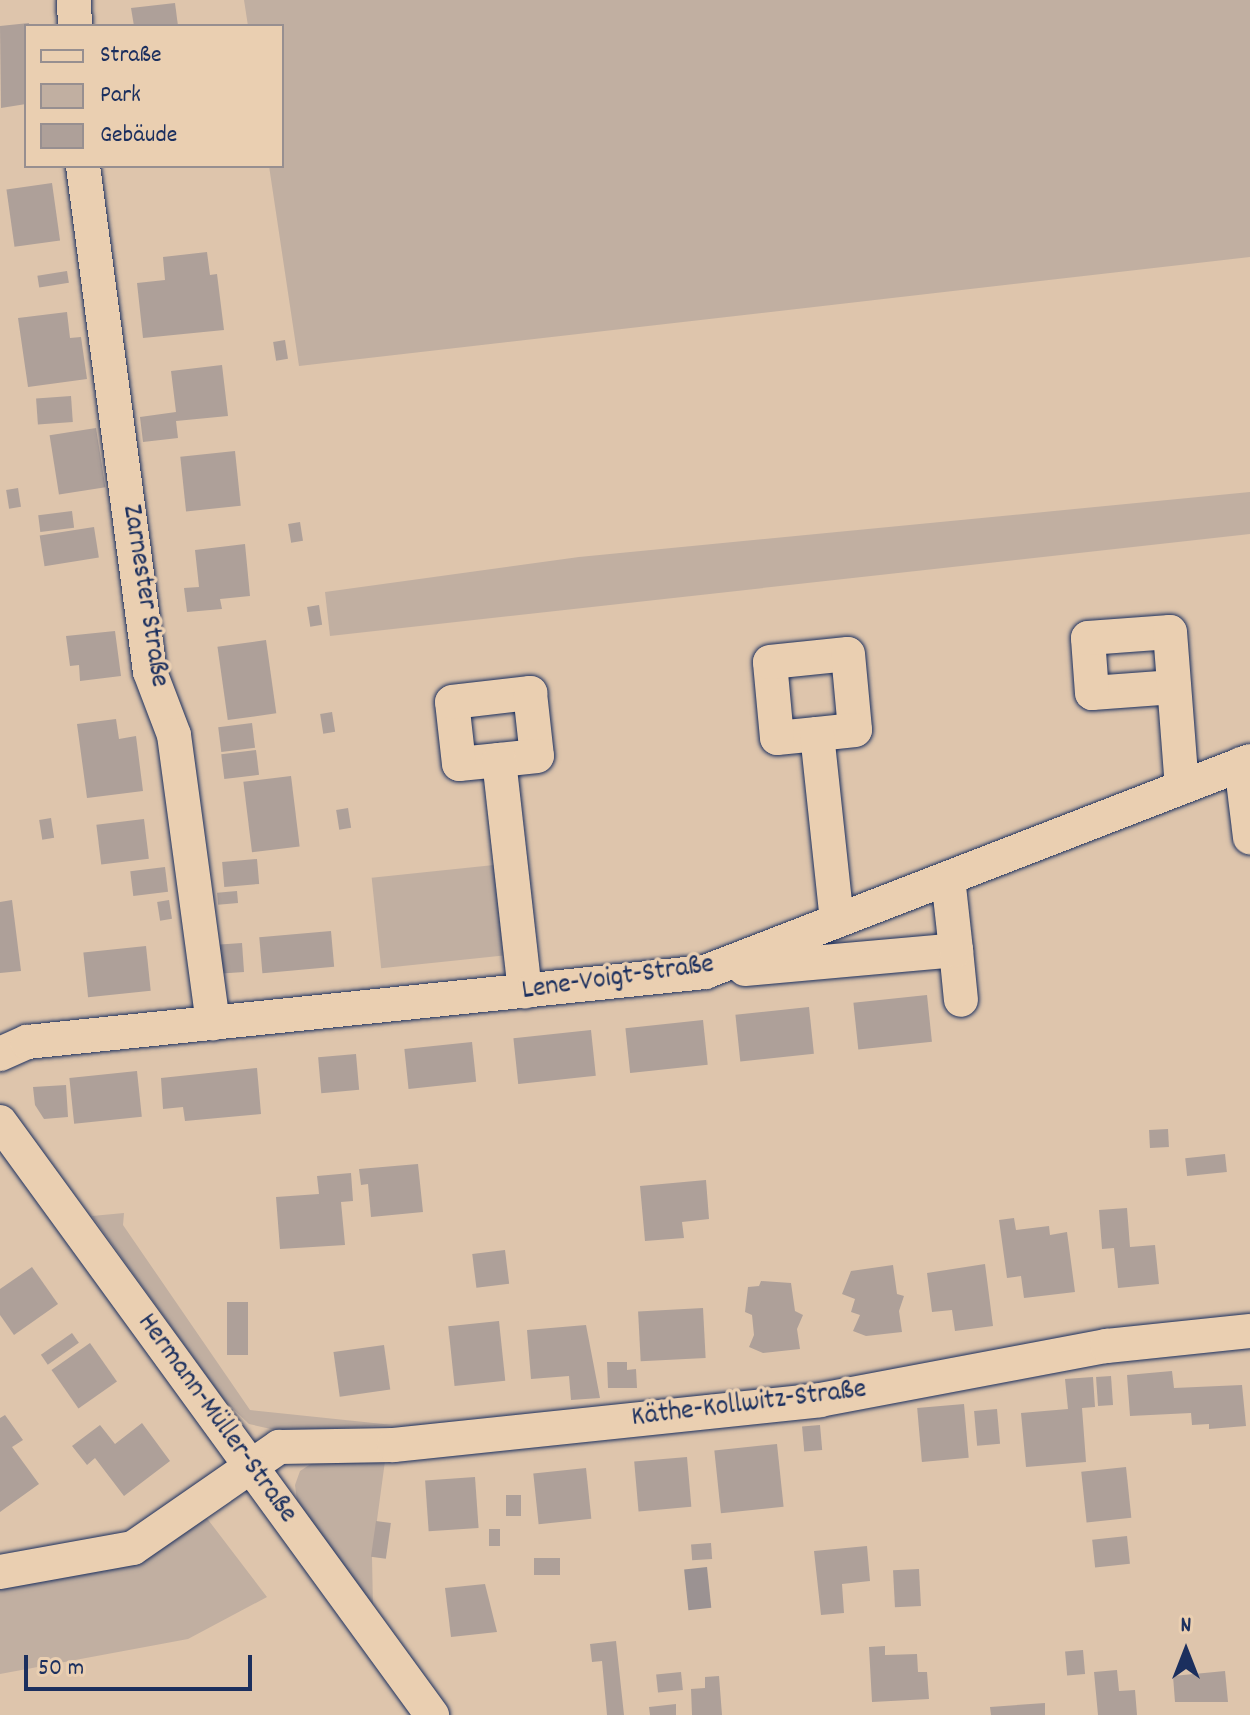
<!DOCTYPE html>
<html>
<head>
<meta charset="utf-8">
<style>
  body { margin:0 }
  #map { position:relative; width:1250px; height:1715px; overflow:hidden; background:#dec5ac; font-family:Dekko,sans-serif }
  div>[style] { position:absolute }
  [style*='--x'] { left:calc(var(--x)*1px); top:calc(var(--y)*1px); width:calc(var(--w)*1px); rotate:calc(var(--a)*1deg) }
  .green>* { inset:0; background:#c1afa1; transform-origin:0 0 }
  .water>* { inset:0; background:#9b9292; transform-origin:0 0 }
  .building>* { inset:0; background:#aea099; transform-origin:0 0 }
  .roads { filter:drop-shadow(0 0 2px #1b2f5e) drop-shadow(0 0 2px #1b2f5e) }
  .minor>* { height:34px; margin:-17px; padding:0 17px; transform-origin:17px; border-radius:17px; background:#eacfb1 }
  span { translate:-50% -50%; white-space:nowrap; text-align:center; line-height:1.15; -webkit-text-stroke:7px #eacfb1; paint-order:stroke }
  .street-label { font-size:28px; color:#1b2f5e }
  .legend { position:absolute; left:24px; top:24px; width:260px; height:144px; box-sizing:border-box; background:#eacfb1; border:2px solid #978f90; margin:0; padding:10px 14px; list-style:none; font-size:24px; color:#1b2f5e }
  .legend li { display:flex; align-items:center; gap:16px; height:40px }
  .legend b { width:40px; border:2px solid #978f90 }
  .north { position:absolute; left:1146px; top:1611px; width:80px; height:80px; -webkit-text-stroke:6px #eacfb1; paint-order:stroke; rotate:0deg; font-size:22px; font-weight:700; line-height:32px; text-align:center; color:#1b2f5e }
  .north::after { content:''; display:block; margin:auto; width:28px; height:36px; background:#1b2f5e; clip-path:polygon(50% 0,100% 100%,50% 72%,0 100%) }
  .scale { position:absolute; left:24px; top:1655px; width:228px; height:36px; box-sizing:border-box; border:4px solid #1b2f5e; border-top:0; padding-left:10px; font-size:24px; line-height:28px; white-space:nowrap; color:#1b2f5e; -webkit-text-stroke:6px #eacfb1; paint-order:stroke }
</style>
</head>
<body>
<div id="map">
  <div class="green">
    <i style="clip-path:polygon(244px 0,1250px 0,1250px 257px,299px 366px,269px 166px,282px 166px,282px 26px,248px 26px)"></i>
    <i style="clip-path:polygon(1250px 492px,1250px 534px,330px 636px,325px 592px,579px 557px)"></i>
    <i style="left:494px;top:865px;width:91px;height:123px;rotate:84deg"></i>
    <i style="clip-path:polygon(124px 1213px,123px 1225px,250px 1410px,393px 1425px,280px 1431px,249px 1424px,224px 1400px,92px 1216px)"></i>
    <i style="clip-path:polygon(385px 1461px,372px 1557px,373px 1608px,297px 1501px,295px 1485px,300px 1471px,314px 1462px)"></i>
    <i style="clip-path:polygon(206px 1517px,267px 1597px,188px 1639px,0 1674px,0 1586px,135px 1562px)"></i>
  </div>
  <div class="water">
    <i style="left:707px;top:1567px;width:41px;height:23px;rotate:84deg"></i>
  </div>
  <div class="building">
    <i style="clip-path:polygon(175px 3px,178px 26px,134px 26px,131px 8px)"></i>
    <i style="clip-path:polygon(29px 23px,26px 104px,1px 108px,0 26px)"></i>
    <i style="left:52px;top:183px;width:58px;height:46px;rotate:82deg"></i>
    <i style="clip-path:polygon(207px 252px,210px 275px,217px 274px,224px 330px,143px 338px,137px 283px,165px 280px,163px 257px)"></i>
    <i style="left:67px;top:271px;width:12px;height:30px;rotate:81deg"></i>
    <i style="clip-path:polygon(67px 312px,70px 338px,81px 337px,87px 379px,28px 387px,18px 318px)"></i>
    <i style="left:285px;top:340px;width:19px;height:12px;rotate:81deg"></i>
    <i style="clip-path:polygon(222px 365px,228px 416px,176px 421px,178px 438px,143px 442px,140px 417px,176px 412px,171px 371px)"></i>
    <i style="left:71px;top:396px;width:26px;height:35px;rotate:86deg"></i>
    <i style="left:96px;top:428px;width:60px;height:47px;rotate:81deg"></i>
    <i style="left:235px;top:451px;width:55px;height:55px;rotate:84deg"></i>
    <i style="left:18px;top:488px;width:19px;height:12px;rotate:81deg"></i>
    <i style="left:72px;top:511px;width:17px;height:34px;rotate:83deg"></i>
    <i style="left:300px;top:522px;width:19px;height:12px;rotate:81deg"></i>
    <i style="left:94px;top:527px;width:31px;height:55px;rotate:81deg"></i>
    <i style="clip-path:polygon(245px 544px,250px 596px,220px 599px,222px 609px,187px 612px,184px 588px,199px 587px,195px 550px)"></i>
    <i style="left:319px;top:605px;width:20px;height:12px;rotate:81deg"></i>
    <i style="clip-path:polygon(115px 631px,121px 676px,80px 681px,79px 665px,70px 666px,66px 636px)"></i>
    <i style="left:266px;top:640px;width:74px;height:49px;rotate:82deg"></i>
    <i style="left:332px;top:712px;width:20px;height:12px;rotate:81deg"></i>
    <i style="clip-path:polygon(116px 719px,119px 739px,136px 736px,143px 791px,87px 798px,77px 724px)"></i>
    <i style="left:252px;top:723px;width:25px;height:34px;rotate:83deg"></i>
    <i style="left:256px;top:750px;width:25px;height:35px;rotate:83deg"></i>
    <i style="left:291px;top:776px;width:71px;height:48px;rotate:83deg"></i>
    <i style="left:348px;top:808px;width:20px;height:12px;rotate:81deg"></i>
    <i style="left:51px;top:818px;width:20px;height:12px;rotate:81deg"></i>
    <i style="left:144px;top:819px;width:40px;height:48px;rotate:83deg"></i>
    <i style="left:257px;top:859px;width:25px;height:35px;rotate:85deg"></i>
    <i style="left:165px;top:867px;width:25px;height:35px;rotate:83deg"></i>
    <i style="left:237px;top:891px;width:12px;height:20px;rotate:85deg"></i>
    <i style="clip-path:polygon(12px 900px,21px 971px,0 973px,0 902px)"></i>
    <i style="left:169px;top:900px;width:19px;height:12px;rotate:81deg"></i>
    <i style="left:331px;top:931px;width:36px;height:72px;rotate:85deg"></i>
    <i style="left:242px;top:943px;width:29px;height:22px;rotate:86deg"></i>
    <i style="left:146px;top:946px;width:45px;height:63px;rotate:84deg"></i>
    <i style="left:927px;top:995px;width:47px;height:74px;rotate:84deg"></i>
    <i style="left:809px;top:1007px;width:47px;height:74px;rotate:84deg"></i>
    <i style="left:703px;top:1020px;width:45px;height:78px;rotate:84deg"></i>
    <i style="left:591px;top:1030px;width:46px;height:78px;rotate:84deg"></i>
    <i style="left:472px;top:1042px;width:40px;height:68px;rotate:84deg"></i>
    <i style="left:356px;top:1054px;width:36px;height:38px;rotate:85deg"></i>
    <i style="clip-path:polygon(257px 1068px,261px 1114px,185px 1121px,183px 1107px,163px 1109px,161px 1078px)"></i>
    <i style="left:137px;top:1071px;width:46px;height:68px;rotate:84deg"></i>
    <i style="clip-path:polygon(66px 1085px,68px 1117px,44px 1119px,35px 1105px,33px 1087px)"></i>
    <i style="left:1168px;top:1129px;width:18px;height:19px;rotate:87deg"></i>
    <i style="left:1225px;top:1154px;width:18px;height:40px;rotate:84deg"></i>
    <i style="clip-path:polygon(418px 1164px,423px 1212px,371px 1217px,368px 1184px,361px 1185px,359px 1169px)"></i>
    <i style="clip-path:polygon(351px 1173px,353px 1201px,341px 1202px,345px 1245px,280px 1249px,276px 1197px,319px 1194px,317px 1176px)"></i>
    <i style="clip-path:polygon(706px 1180px,709px 1219px,682px 1222px,684px 1238px,645px 1241px,640px 1186px)"></i>
    <i style="clip-path:polygon(1127px 1208px,1130px 1247px,1155px 1245px,1159px 1284px,1118px 1288px,1114px 1248px,1102px 1249px,1099px 1210px)"></i>
    <i style="clip-path:polygon(1014px 1218px,1016px 1230px,1049px 1226px,1050px 1235px,1067px 1232px,1075px 1292px,1024px 1298px,1021px 1276px,1007px 1278px,999px 1220px)"></i>
    <i style="left:505px;top:1250px;width:34px;height:33px;rotate:83deg"></i>
    <i style="clip-path:polygon(985px 1264px,993px 1326px,955px 1331px,952px 1310px,932px 1312px,927px 1273px)"></i>
    <i style="clip-path:polygon(893px 1265px,897px 1294px,904px 1296px,899px 1311px,902px 1332px,866px 1336px,853px 1331px,860px 1315px,851px 1312px,855px 1299px,842px 1294px,851px 1271px)"></i>
    <i style="clip-path:polygon(32px 1267px,58px 1304px,14px 1335px,0 1315px,0 1289px)"></i>
    <i style="clip-path:polygon(761px 1281px,791px 1283px,795px 1311px,803px 1315px,797px 1329px,800px 1349px,763px 1353px,749px 1347px,754px 1335px,752px 1315px,745px 1312px,748px 1287px,759px 1286px)"></i>
    <i style="left:227px;top:1302px;width:21px;height:53px"></i>
    <i style="left:703px;top:1308px;width:50px;height:65px;rotate:87deg"></i>
    <i style="left:499px;top:1321px;width:60px;height:51px;rotate:84deg"></i>
    <i style="clip-path:polygon(586px 1325px,600px 1398px,571px 1400px,569px 1376px,531px 1379px,527px 1330px)"></i>
    <i style="left:72px;top:1333px;width:12px;height:38px;rotate:55deg"></i>
    <i style="left:90px;top:1343px;width:47px;height:47px;rotate:55deg"></i>
    <i style="left:384px;top:1345px;width:45px;height:51px;rotate:82deg"></i>
    <i style="clip-path:polygon(607px 1362px,627px 1362px,627px 1370px,636px 1369px,637px 1388px,608px 1388px)"></i>
    <i style="clip-path:polygon(1172px 1371px,1174px 1388px,1242px 1385px,1246px 1426px,1209px 1429px,1209px 1424px,1192px 1425px,1191px 1413px,1130px 1416px,1127px 1375px)"></i>
    <i style="left:1111px;top:1376px;width:29px;height:15px;rotate:86deg"></i>
    <i style="clip-path:polygon(1093px 1377px,1095px 1407px,1082px 1408px,1086px 1462px,1026px 1467px,1021px 1413px,1068px 1409px,1065px 1379px)"></i>
    <i style="left:964px;top:1404px;width:54px;height:47px;rotate:85deg"></i>
    <i style="left:997px;top:1409px;width:35px;height:23px;rotate:85deg"></i>
    <i style="clip-path:polygon(5px 1415px,23px 1440px,12px 1447px,39px 1484px,0 1512px,0 1418px)"></i>
    <i style="clip-path:polygon(142px 1423px,170px 1461px,124px 1496px,95px 1458px,87px 1465px,72px 1446px,100px 1425px,115px 1444px)"></i>
    <i style="left:820px;top:1425px;width:25px;height:18px;rotate:85deg"></i>
    <i style="left:777px;top:1444px;width:63px;height:63px;rotate:84deg"></i>
    <i style="left:687px;top:1457px;width:50px;height:53px;rotate:85deg"></i>
    <i style="left:1126px;top:1467px;width:51px;height:45px;rotate:84deg"></i>
    <i style="left:586px;top:1468px;width:51px;height:53px;rotate:84deg"></i>
    <i style="left:475px;top:1477px;width:51px;height:50px;rotate:86deg"></i>
    <i style="left:506px;top:1495px;width:15px;height:21px"></i>
    <i style="left:376px;top:1521px;width:15px;height:36px;rotate:8deg"></i>
    <i style="left:489px;top:1529px;width:11px;height:17px"></i>
    <i style="left:1127px;top:1536px;width:28px;height:35px;rotate:84deg"></i>
    <i style="left:711px;top:1543px;width:16px;height:20px;rotate:86deg"></i>
    <i style="clip-path:polygon(867px 1546px,870px 1581px,842px 1584px,844px 1613px,821px 1615px,814px 1551px)"></i>
    <i style="left:560px;top:1558px;width:17px;height:26px;rotate:90deg"></i>
    <i style="left:919px;top:1569px;width:37px;height:26px;rotate:87deg"></i>
    <i style="clip-path:polygon(485px 1584px,497px 1632px,451px 1637px,445px 1588px)"></i>
    <i style="clip-path:polygon(616px 1641px,624px 1715px,607px 1715px,602px 1661px,592px 1662px,590px 1644px)"></i>
    <i style="clip-path:polygon(885px 1646px,885px 1655px,917px 1654px,918px 1672px,927px 1672px,929px 1699px,872px 1702px,869px 1647px)"></i>
    <i style="left:1083px;top:1650px;width:24px;height:18px;rotate:85deg"></i>
    <i style="clip-path:polygon(1117px 1670px,1119px 1691px,1135px 1690px,1137px 1715px,1098px 1715px,1094px 1672px)"></i>
    <i style="clip-path:polygon(1225px 1671px,1228px 1702px,1175px 1702px,1173px 1676px)"></i>
    <i style="left:681px;top:1672px;width:18px;height:25px;rotate:84deg"></i>
    <i style="clip-path:polygon(719px 1676px,722px 1715px,692px 1715px,691px 1689px,705px 1688px,705px 1677px)"></i>
    <i style="clip-path:polygon(1045px 1703px,1045px 1715px,991px 1715px,990px 1707px)"></i>
    <i style="clip-path:polygon(676px 1704px,676px 1715px,650px 1715px,649px 1707px)"></i>
  </div>
  <div class="roads">
    <div class="minor">
      <i style="--x:74;--y:0;--w:26;--a:88"></i>
      <i style="--x:83;--y:166;--w:510;--a:82.46"></i>
      <i style="--x:150;--y:672;--w:67;--a:69.1"></i>
      <i style="--x:174;--y:735;--w:291;--a:82.3"></i>
      <i style="--x:1174;--y:687;--w:82;--a:175.8"></i>
      <i style="--x:1092;--y:693;--w:55;--a:-94.2"></i>
      <i style="--x:1088;--y:638;--w:82;--a:-4.2"></i>
      <i style="--x:1170;--y:632;--w:155;--a:85.6"></i>
      <i style="--x:817;--y:734;--w:40;--a:174.3"></i>
      <i style="--x:777;--y:738;--w:76;--a:-95.3"></i>
      <i style="--x:770;--y:662;--w:78;--a:-5.9"></i>
      <i style="--x:848;--y:654;--w:76;--a:84.7"></i>
      <i style="--x:855;--y:730;--w:38;--a:174"></i>
      <i style="--x:817;--y:734;--w:188;--a:83.9"></i>
      <i style="--x:499;--y:760;--w:40;--a:174.3"></i>
      <i style="--x:459;--y:764;--w:62;--a:-96.4"></i>
      <i style="--x:452;--y:702;--w:79;--a:-6.6"></i>
      <i style="--x:530;--y:693;--w:63;--a:83.7"></i>
      <i style="--x:537;--y:756;--w:38;--a:174"></i>
      <i style="--x:499;--y:760;--w:233;--a:83.6"></i>
      <i style="--x:1241;--y:764;--w:74;--a:83"></i>
      <i style="--x:956;--y:950;--w:50;--a:84.3"></i>
      <i style="--x:745;--y:969;--w:212;--a:-5.1"></i>
      <i style="--x:956;--y:950;--w:72;--a:-96.3"></i>
      <i style="--x:0;--y:1054;--w:30;--a:-24"></i>
      <i style="--x:27;--y:1042;--w:682;--a:-5.89"></i>
      <i style="--x:705;--y:972;--w:584;--a:-21.16"></i>
      <i style="--x:0;--y:1122;--w:734;--a:53.93"></i>
      <i style="--x:0;--y:1572;--w:135;--a:-10.2"></i>
      <i style="--x:133;--y:1548;--w:178;--a:-34.7"></i>
      <i style="--x:279;--y:1447;--w:115;--a:-1"></i>
      <i style="--x:394;--y:1445;--w:428;--a:-6"></i>
      <i style="--x:820;--y:1400;--w:292;--a:-10.7"></i>
      <i style="--x:1107;--y:1346;--w:144;--a:-6"></i>
    </div>
  </div>
  <div class="street-label">
    <span style="left:144px;top:596px;rotate:81deg">Zarnester Straße</span>
    <span style="left:618px;top:979px;rotate:-8deg">Lene-Voigt-Straße</span>
    <span style="left:749px;top:1405px;rotate:-7deg">Käthe-Kollwitz-Straße</span>
    <span style="left:216px;top:1419px;rotate:54deg">Hermann-Müller-Straße</span>
  </div>
  <ul class="legend">
  <li><b style="height:10px;background:#eacfb1"></b>Straße</li>
  <li><b style="height:22px;background:#c1afa1"></b>Park</li>
  <li><b style="height:22px;background:#aea099"></b>Gebäude</li>
  </ul>
  <div class="north">N</div>
  <div class="scale">50 m</div>
</div>
</body>
</html>
